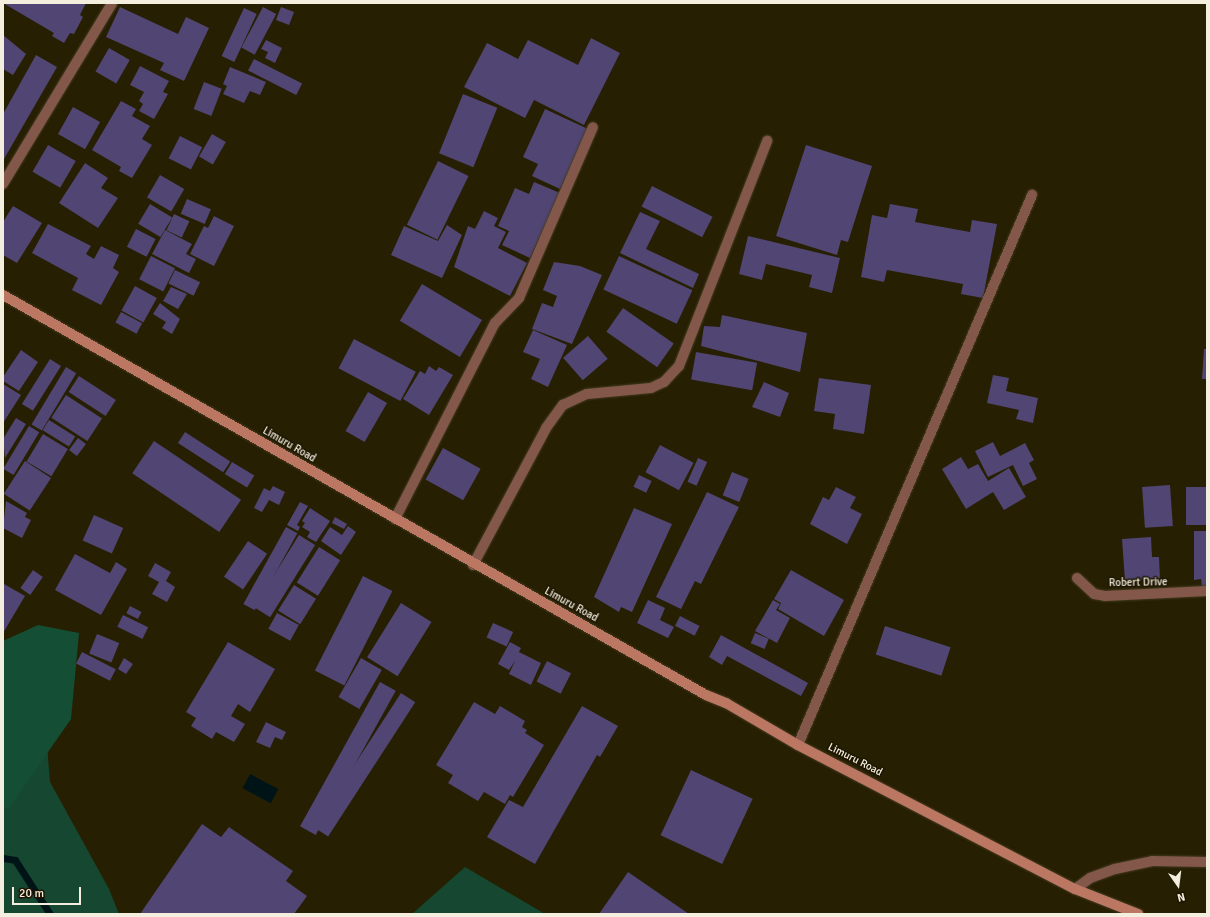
<!DOCTYPE html>
<html>
<head>
<meta charset="utf-8">
<style>
  body { margin:0 }
  #map { position:relative; width:1210px; height:917px; overflow:hidden; background:#271f02; font-family:Signika,sans-serif }
  div>[style] { position:absolute }
  [style*='--x'] { left:calc(var(--x)*1px); top:calc(var(--y)*1px); width:calc(var(--w)*1px); rotate:calc(var(--a)*1deg) }
  .green>* { inset:0; background:#164831 }
  .forest>* { inset:0; background:#144f35 }
  .water>* { inset:0; background:#001418; transform-origin:0 0 }
  .stream>* { height:7px; margin:-3.5px; padding:0 3.5px; transform-origin:3.5px; border-radius:3.5px; background:#001418 }
  .building>* { inset:0; background:#504573; transform-origin:0 0 }
  .roads { filter:drop-shadow(0 0 1px #443c21) drop-shadow(0 0 1px #443c21) }
  .street>* { height:10px; margin:-5px; padding:0 5px; transform-origin:5px; border-radius:5px; background:#83584b }
  .secondary>* { height:10px; margin:-5px; padding:0 5px; transform-origin:5px; border-radius:5px; background:#bb7762 }
  span { translate:-50% -50%; white-space:nowrap; text-align:center; line-height:1.15; -webkit-text-stroke:3px #1d1500; paint-order:stroke }
  .street-label { font-size:11px; color:#f3eedd }
  .frame { position:absolute; inset:0; border:4px solid #f3eedd; pointer-events:none }
  .north { position:absolute; left:1158px; top:865px; width:40px; height:40px; -webkit-text-stroke:3px #1d1500; paint-order:stroke; rotate:166deg; font-size:11px; font-weight:700; line-height:16px; text-align:center; color:#f3eedd }
  .north::after { content:''; display:block; margin:auto; width:14px; height:18px; background:#f3eedd; clip-path:polygon(50% 0,100% 100%,50% 72%,0 100%) }
  .scale { position:absolute; left:12px; top:887px; width:69px; height:18px; box-sizing:border-box; border:2px solid #f3eedd; border-top:0; padding-left:5px; font-size:12px; line-height:14px; white-space:nowrap; color:#f3eedd; -webkit-text-stroke:3px #1d1500; paint-order:stroke }
</style>
</head>
<body>
<div id="map">
  <div class="green">
    <i style="clip-path:polygon(40px 656px,50px 782px,109px 889px,119px 914px,3px 914px,3px 671px)"></i>
    <i style="clip-path:polygon(465px 867px,545px 914px,412px 914px)"></i>
  </div>
  <div class="forest">
    <i style="clip-path:polygon(38px 625px,79px 633px,71px 719px,9px 808px,3px 807px,3px 641px)"></i>
  </div>
  <div class="water">
    <i style="left:250px;top:774px;width:32px;height:16px;rotate:28deg"></i>
  </div>
  <div class="stream">
    <i style="--x:3;--y:858;--w:12;--a:9"></i>
    <i style="--x:15;--y:860;--w:64;--a:57.1"></i>
  </div>
  <div class="building">
    <i style="clip-path:polygon(3px 3px,86px 3px,80px 15px,83px 17px,74px 34px,70px 33px,64px 43px,52px 36px,54px 33px)"></i>
    <i style="clip-path:polygon(120px 7px,178px 34px,186px 17px,209px 28px,184px 81px,160px 70px,164px 63px,106px 37px)"></i>
    <i style="left:263px;top:7px;width:15px;height:46px;rotate:28deg"></i>
    <i style="left:281px;top:7px;width:14px;height:14px;rotate:21deg"></i>
    <i style="left:244px;top:8px;width:14px;height:53px;rotate:25deg"></i>
    <i style="clip-path:polygon(3px 35px,26px 54px,13px 75px,3px 69px)"></i>
    <i style="clip-path:polygon(591px 38px,620px 53px,584px 125px,534px 100px,525px 118px,464px 87px,487px 43px,518px 59px,528px 40px,578px 65px)"></i>
    <i style="clip-path:polygon(266px 40px,282px 48px,275px 63px,265px 58px,268px 52px,261px 49px)"></i>
    <i style="left:109px;top:48px;width:24px;height:27px;rotate:30deg"></i>
    <i style="clip-path:polygon(36px 55px,57px 67px,4px 159px,3px 114px)"></i>
    <i style="left:254px;top:59px;width:54px;height:13px;rotate:27deg"></i>
    <i style="clip-path:polygon(140px 66px,169px 81px,163px 92px,168px 94px,154px 119px,139px 111px,143px 104px,139px 101px,144px 92px,130px 85px)"></i>
    <i style="clip-path:polygon(230px 67px,266px 82px,260px 95px,250px 91px,244px 103px,223px 94px,227px 86px,223px 84px)"></i>
    <i style="left:204px;top:82px;width:19px;height:29px;rotate:21deg"></i>
    <i style="left:463px;top:94px;width:37px;height:64px;rotate:22deg"></i>
    <i style="clip-path:polygon(121px 101px,136px 109px,132px 116px,150px 126px,142px 139px,152px 145px,132px 178px,119px 171px,121px 167px,92px 150px)"></i>
    <i style="left:73px;top:107px;width:31px;height:31px;rotate:29deg"></i>
    <i style="clip-path:polygon(545px 109px,588px 129px,560px 189px,532px 176px,538px 164px,523px 157px)"></i>
    <i style="left:212px;top:134px;width:16px;height:26px;rotate:30deg"></i>
    <i style="left:180px;top:136px;width:25px;height:25px;rotate:27deg"></i>
    <i style="left:48px;top:145px;width:32px;height:31px;rotate:30deg"></i>
    <i style="clip-path:polygon(806px 145px,872px 166px,848px 242px,841px 240px,837px 255px,776px 236px)"></i>
    <i style="left:438px;top:161px;width:34px;height:71px;rotate:26deg"></i>
    <i style="clip-path:polygon(85px 163px,108px 178px,101px 188px,118px 198px,98px 228px,59px 203px)"></i>
    <i style="left:160px;top:175px;width:28px;height:26px;rotate:30deg"></i>
    <i style="clip-path:polygon(534px 182px,560px 193px,530px 258px,502px 245px,509px 231px,498px 226px,515px 188px,529px 194px)"></i>
    <i style="left:652px;top:186px;width:68px;height:23px;rotate:27deg"></i>
    <i style="left:187px;top:199px;width:26px;height:16px;rotate:23deg"></i>
    <i style="left:150px;top:204px;width:26px;height:23px;rotate:31deg"></i>
    <i style="clip-path:polygon(890px 204px,918px 209px,915px 222px,970px 232px,972px 220px,997px 224px,983px 298px,961px 294px,963px 284px,887px 270px,884px 282px,861px 277px,872px 215px,887px 218px)"></i>
    <i style="clip-path:polygon(13px 206px,42px 223px,17px 263px,3px 255px,3px 222px)"></i>
    <i style="clip-path:polygon(484px 211px,498px 218px,494px 226px,506px 232px,498px 248px,527px 263px,510px 296px,454px 267px,468px 226px,475px 229px)"></i>
    <i style="clip-path:polygon(640px 212px,660px 221px,646px 249px,699px 274px,693px 288px,620px 253px)"></i>
    <i style="left:174px;top:214px;width:17px;height:18px;rotate:25deg"></i>
    <i style="clip-path:polygon(214px 216px,234px 226px,214px 266px,190px 254px,204px 226px,208px 228px)"></i>
    <i style="clip-path:polygon(48px 224px,91px 246px,86px 254px,94px 259px,101px 246px,119px 255px,113px 268px,119px 272px,101px 305px,72px 290px,78px 278px,32px 253px)"></i>
    <i style="clip-path:polygon(447px 225px,462px 235px,442px 278px,391px 255px,404px 226px,438px 241px)"></i>
    <i style="left:136px;top:229px;width:22px;height:20px;rotate:27deg"></i>
    <i style="clip-path:polygon(165px 230px,192px 244px,186px 254px,196px 259px,189px 273px,152px 254px)"></i>
    <i style="clip-path:polygon(748px 236px,840px 258px,832px 293px,809px 287px,812px 275px,766px 264px,762px 280px,739px 274px)"></i>
    <i style="left:151px;top:256px;width:27px;height:26px;rotate:27deg"></i>
    <i style="left:619px;top:256px;width:81px;height:37px;rotate:25deg"></i>
    <i style="clip-path:polygon(554px 262px,580px 266px,602px 275px,572px 344px,532px 329px,542px 303px,553px 307px,557px 296px,543px 290px)"></i>
    <i style="left:175px;top:270px;width:28px;height:15px;rotate:26deg"></i>
    <i style="left:422px;top:284px;width:70px;height:43px;rotate:31deg"></i>
    <i style="left:135px;top:286px;width:25px;height:28px;rotate:29deg"></i>
    <i style="clip-path:polygon(171px 287px,187px 294px,178px 309px,163px 301px)"></i>
    <i style="clip-path:polygon(160px 303px,180px 319px,172px 334px,162px 328px,166px 322px,153px 314px)"></i>
    <i style="left:623px;top:308px;width:62px;height:29px;rotate:35deg"></i>
    <i style="left:121px;top:312px;width:24px;height:12px;rotate:28deg"></i>
    <i style="clip-path:polygon(722px 315px,807px 333px,800px 372px,701px 346px,704px 326px,720px 327px)"></i>
    <i style="clip-path:polygon(533px 330px,567px 345px,548px 387px,531px 379px,540px 359px,523px 352px)"></i>
    <i style="left:588px;top:336px;width:30px;height:33px;rotate:49deg"></i>
    <i style="left:354px;top:339px;width:70px;height:33px;rotate:28deg"></i>
    <i style="clip-path:polygon(1204px 349px,1207px 349px,1207px 379px,1202px 379px)"></i>
    <i style="clip-path:polygon(21px 350px,38px 362px,19px 391px,3px 381px,3px 377px)"></i>
    <i style="left:696px;top:352px;width:62px;height:28px;rotate:10deg"></i>
    <i style="left:50px;top:359px;width:13px;height:53px;rotate:32deg"></i>
    <i style="clip-path:polygon(429px 366px,436px 371px,439px 367px,453px 375px,429px 415px,403px 399px,420px 371px,425px 374px)"></i>
    <i style="left:66px;top:367px;width:12px;height:67px;rotate:31deg"></i>
    <i style="clip-path:polygon(993px 375px,1009px 378px,1006px 391px,1038px 398px,1033px 423px,1016px 419px,1019px 410px,987px 403px)"></i>
    <i style="left:79px;top:376px;width:44px;height:19px;rotate:33deg"></i>
    <i style="clip-path:polygon(819px 378px,871px 385px,864px 434px,833px 429px,835px 414px,814px 411px)"></i>
    <i style="clip-path:polygon(764px 382px,789px 393px,780px 417px,752px 407px)"></i>
    <i style="clip-path:polygon(3px 384px,21px 395px,3px 423px)"></i>
    <i style="left:368px;top:392px;width:22px;height:45px;rotate:30deg"></i>
    <i style="left:66px;top:395px;width:43px;height:27px;rotate:33deg"></i>
    <i style="clip-path:polygon(16px 418px,26px 424px,5px 458px,3px 439px)"></i>
    <i style="left:49px;top:420px;width:31px;height:12px;rotate:32deg"></i>
    <i style="left:29px;top:426px;width:12px;height:50px;rotate:31deg"></i>
    <i style="left:185px;top:432px;width:54px;height:13px;rotate:33deg"></i>
    <i style="left:43px;top:434px;width:29px;height:32px;rotate:31deg"></i>
    <i style="left:78px;top:438px;width:10px;height:15px;rotate:37deg"></i>
    <i style="left:154px;top:441px;width:105px;height:39px;rotate:34deg"></i>
    <i style="clip-path:polygon(993px 442px,1000px 456px,1025px 443px,1034px 460px,1029px 463px,1037px 479px,1023px 486px,1013px 465px,988px 477px,975px 451px)"></i>
    <i style="left:660px;top:445px;width:38px;height:31px;rotate:28deg"></i>
    <i style="left:443px;top:448px;width:43px;height:36px;rotate:29deg"></i>
    <i style="clip-path:polygon(961px 457px,968px 469px,978px 464px,988px 481px,1009px 468px,1026px 497px,1004px 510px,993px 492px,966px 509px,942px 469px)"></i>
    <i style="left:698px;top:458px;width:10px;height:26px;rotate:24deg"></i>
    <i style="left:25px;top:461px;width:31px;height:39px;rotate:33deg"></i>
    <i style="left:232px;top:462px;width:26px;height:14px;rotate:31deg"></i>
    <i style="left:732px;top:472px;width:18px;height:25px;rotate:22deg"></i>
    <i style="left:639px;top:475px;width:14px;height:13px;rotate:25deg"></i>
    <i style="left:1170px;top:485px;width:41px;height:28px;rotate:86deg"></i>
    <i style="clip-path:polygon(273px 486px,285px 492px,279px 505px,269px 500px,262px 512px,254px 508px,264px 488px,270px 491px)"></i>
    <i style="clip-path:polygon(836px 487px,856px 497px,850px 508px,862px 514px,847px 544px,810px 524px,823px 497px,829px 500px)"></i>
    <i style="left:1186px;top:487px;width:21px;height:38px"></i>
    <i style="clip-path:polygon(707px 492px,739px 507px,701px 584px,695px 581px,681px 609px,656px 597px)"></i>
    <i style="clip-path:polygon(6px 501px,27px 513px,25px 517px,31px 520px,22px 538px,3px 528px)"></i>
    <i style="clip-path:polygon(300px 502px,308px 506px,297px 525px,300px 527px,298px 531px,287px 525px)"></i>
    <i style="clip-path:polygon(310px 508px,330px 521px,316px 542px,307px 537px,310px 532px,302px 527px,305px 523px,302px 521px)"></i>
    <i style="clip-path:polygon(634px 508px,672px 524px,632px 612px,621px 607px,619px 612px,594px 597px)"></i>
    <i style="left:94px;top:515px;width:32px;height:28px;rotate:24deg"></i>
    <i style="clip-path:polygon(335px 517px,347px 524px,344px 529px,332px 523px)"></i>
    <i style="clip-path:polygon(348px 526px,356px 532px,341px 555px,321px 541px,330px 527px,342px 535px)"></i>
    <i style="left:286px;top:527px;width:13px;height:88px;rotate:29deg"></i>
    <i style="clip-path:polygon(1194px 531px,1207px 531px,1207px 588px,1202px 588px,1201px 579px,1194px 580px)"></i>
    <i style="left:299px;top:535px;width:19px;height:85px;rotate:32deg"></i>
    <i style="clip-path:polygon(1151px 537px,1152px 557px,1159px 557px,1160px 579px,1125px 581px,1122px 539px)"></i>
    <i style="left:248px;top:541px;width:23px;height:43px;rotate:34deg"></i>
    <i style="left:319px;top:547px;width:25px;height:42px;rotate:32deg"></i>
    <i style="clip-path:polygon(75px 554px,110px 573px,116px 562px,127px 569px,101px 615px,55px 590px)"></i>
    <i style="clip-path:polygon(155px 563px,171px 572px,166px 581px,175px 587px,167px 602px,152px 594px,159px 582px,148px 576px)"></i>
    <i style="left:33px;top:570px;width:12px;height:22px;rotate:35deg"></i>
    <i style="clip-path:polygon(791px 570px,844px 600px,824px 636px,778px 609px,781px 603px,774px 599px)"></i>
    <i style="left:363px;top:576px;width:33px;height:106px;rotate:27deg"></i>
    <i style="clip-path:polygon(4px 584px,25px 596px,3px 633px,3px 586px)"></i>
    <i style="left:294px;top:585px;width:26px;height:30px;rotate:32deg"></i>
    <i style="clip-path:polygon(648px 600px,665px 608px,660px 620px,674px 627px,668px 638px,637px 623px)"></i>
    <i style="clip-path:polygon(773px 600px,780px 604px,776px 610px,790px 618px,777px 643px,755px 631px)"></i>
    <i style="left:401px;top:603px;width:36px;height:64px;rotate:32deg"></i>
    <i style="left:130px;top:606px;width:13px;height:8px;rotate:27deg"></i>
    <i style="left:277px;top:613px;width:25px;height:18px;rotate:29deg"></i>
    <i style="left:123px;top:615px;width:28px;height:13px;rotate:26deg"></i>
    <i style="left:680px;top:616px;width:22px;height:11px;rotate:27deg"></i>
    <i style="left:493px;top:623px;width:22px;height:16px;rotate:24deg"></i>
    <i style="left:885px;top:626px;width:69px;height:30px;rotate:18deg"></i>
    <i style="left:755px;top:633px;width:15px;height:11px;rotate:23deg"></i>
    <i style="left:97px;top:634px;width:24px;height:21px;rotate:22deg"></i>
    <i style="clip-path:polygon(721px 635px,808px 683px,801px 696px,727px 656px,722px 665px,709px 657px)"></i>
    <i style="clip-path:polygon(228px 642px,275px 669px,250px 712px,238px 704px,231px 716px,245px 724px,234px 742px,216px 732px,212px 739px,191px 726px,196px 718px,186px 712px)"></i>
    <i style="clip-path:polygon(510px 642px,521px 648px,519px 652px,541px 663px,531px 685px,509px 674px,515px 661px,509px 670px,498px 664px)"></i>
    <i style="left:82px;top:652px;width:38px;height:13px;rotate:27deg"></i>
    <i style="clip-path:polygon(124px 658px,133px 664px,126px 674px,118px 669px)"></i>
    <i style="left:361px;top:658px;width:24px;height:45px;rotate:30deg"></i>
    <i style="left:547px;top:661px;width:27px;height:23px;rotate:27deg"></i>
    <i style="left:380px;top:682px;width:18px;height:165px;rotate:29deg"></i>
    <i style="left:401px;top:693px;width:17px;height:160px;rotate:33deg"></i>
    <i style="clip-path:polygon(474px 702px,495px 714px,500px 706px,525px 721px,522px 727px,527px 730px,525px 733px,544px 745px,513px 797px,510px 795px,505px 804px,484px 792px,478px 801px,448px 783px,453px 775px,436px 765px)"></i>
    <i style="clip-path:polygon(582px 706px,618px 726px,600px 757px,597px 755px,535px 864px,487px 837px,509px 800px,523px 807px)"></i>
    <i style="clip-path:polygon(266px 722px,286px 732px,282px 740px,275px 737px,270px 748px,256px 742px)"></i>
    <i style="left:691px;top:770px;width:68px;height:72px;rotate:25deg"></i>
    <i style="clip-path:polygon(202px 824px,221px 837px,229px 827px,293px 871px,286px 881px,307px 896px,294px 914px,140px 914px)"></i>
    <i style="clip-path:polygon(628px 872px,689px 914px,599px 914px)"></i>
  </div>
  <div class="roads">
    <div class="street">
      <i style="--x:3;--y:184;--w:211;--a:-58.9"></i>
      <i style="--x:395;--y:519;--w:220;--a:-63"></i>
      <i style="--x:495;--y:323;--w:35;--a:-46"></i>
      <i style="--x:519;--y:298;--w:186;--a:-66.6"></i>
      <i style="--x:473;--y:565;--w:155;--a:-61.9"></i>
      <i style="--x:546;--y:428;--w:29;--a:-54"></i>
      <i style="--x:563;--y:405;--w:26;--a:-25"></i>
      <i style="--x:587;--y:394;--w:64;--a:-5.4"></i>
      <i style="--x:651;--y:388;--w:14;--a:-25"></i>
      <i style="--x:664;--y:382;--w:22;--a:-47"></i>
      <i style="--x:679;--y:366;--w:242;--a:-68.6"></i>
      <i style="--x:1077;--y:578;--w:23;--a:43"></i>
      <i style="--x:1094;--y:594;--w:11;--a:10"></i>
      <i style="--x:1105;--y:596;--w:102;--a:-2.8"></i>
      <i style="--x:798;--y:745;--w:598;--a:-66.95"></i>
      <i style="--x:1075;--y:889;--w:19;--a:-36"></i>
      <i style="--x:1090;--y:878;--w:27;--a:-20"></i>
      <i style="--x:1115;--y:869;--w:38;--a:-12"></i>
      <i style="--x:1152;--y:861;--w:55;--a:1"></i>
    </div>
    <div class="secondary">
      <i style="--x:3;--y:295;--w:809;--a:29.64"></i>
      <i style="--x:706;--y:695;--w:22;--a:22"></i>
      <i style="--x:726;--y:703;--w:83;--a:30.3"></i>
      <i style="--x:798;--y:745;--w:312;--a:27.5"></i>
      <i style="--x:1075;--y:889;--w:68;--a:21.6"></i>
    </div>
  </div>
  <div class="street-label">
    <span style="left:289px;top:445px;rotate:30deg">Limuru Road</span>
    <span style="left:1138px;top:583px;rotate:-1deg">Robert Drive</span>
    <span style="left:571px;top:605px;rotate:29deg">Limuru Road</span>
    <span style="left:855px;top:760px;rotate:27deg">Limuru Road</span>
  </div>
  <div class="frame"></div>
  <div class="north">N</div>
  <div class="scale">20 m</div>
</div>
</body>
</html>
